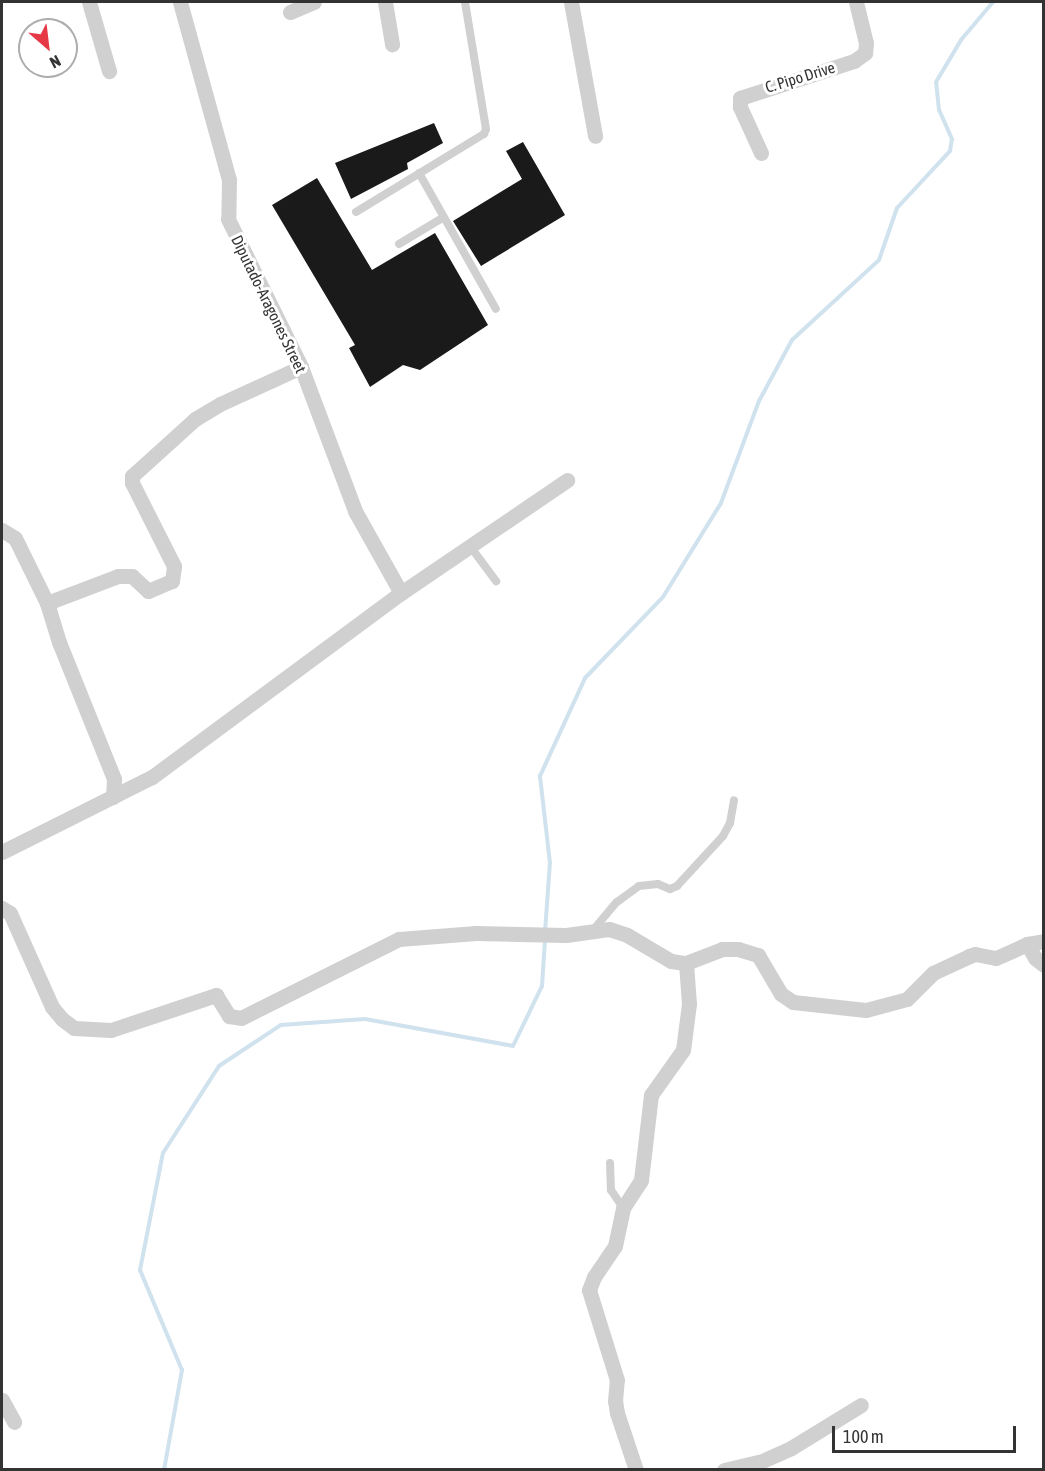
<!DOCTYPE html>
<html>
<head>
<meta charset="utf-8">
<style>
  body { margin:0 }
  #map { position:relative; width:1045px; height:1471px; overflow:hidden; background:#fff; font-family:"Asap Condensed",sans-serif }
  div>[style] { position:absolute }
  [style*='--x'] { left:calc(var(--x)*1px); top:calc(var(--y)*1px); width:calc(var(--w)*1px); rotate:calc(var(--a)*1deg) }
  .stream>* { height:4px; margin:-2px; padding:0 2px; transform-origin:2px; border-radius:2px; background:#cfe2ee }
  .building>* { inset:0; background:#1a1a1a }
  .service>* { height:8px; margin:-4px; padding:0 4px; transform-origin:4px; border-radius:4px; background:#d0d0d0 }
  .minor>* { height:15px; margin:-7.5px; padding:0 7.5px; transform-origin:7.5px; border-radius:7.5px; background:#d0d0d0 }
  span { translate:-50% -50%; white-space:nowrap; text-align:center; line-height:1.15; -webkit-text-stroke:6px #fff; paint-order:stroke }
  .street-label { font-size:16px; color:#333 }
  .frame { position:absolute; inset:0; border:3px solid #333; pointer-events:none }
  .north { position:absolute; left:18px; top:18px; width:60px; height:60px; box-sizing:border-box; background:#fff; border:2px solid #adadad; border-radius:50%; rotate:152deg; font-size:16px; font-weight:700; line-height:24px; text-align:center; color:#333 }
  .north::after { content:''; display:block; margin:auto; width:21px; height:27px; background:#e63946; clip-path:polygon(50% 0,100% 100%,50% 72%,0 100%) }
  .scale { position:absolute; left:832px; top:1426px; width:184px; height:27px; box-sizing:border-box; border:3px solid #333; border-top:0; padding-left:8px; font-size:18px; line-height:21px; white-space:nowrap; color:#333; -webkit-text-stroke:4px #fff; paint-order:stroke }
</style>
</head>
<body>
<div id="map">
  <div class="stream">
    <i style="--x:545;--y:932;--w:69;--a:-85.9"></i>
    <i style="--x:550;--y:863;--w:88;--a:-96.6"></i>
    <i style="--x:540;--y:776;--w:108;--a:-65.3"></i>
    <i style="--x:585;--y:678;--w:112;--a:-46.1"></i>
    <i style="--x:663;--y:597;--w:110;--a:-58.3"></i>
    <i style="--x:721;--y:503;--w:109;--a:-69.6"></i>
    <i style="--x:759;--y:401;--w:69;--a:-61.6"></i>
    <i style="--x:792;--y:340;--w:118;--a:-42.6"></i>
    <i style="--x:879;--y:260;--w:55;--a:-70.9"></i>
    <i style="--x:897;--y:208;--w:78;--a:-47.1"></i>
    <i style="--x:950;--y:151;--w:12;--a:-81"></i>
    <i style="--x:952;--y:139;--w:32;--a:-114"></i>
    <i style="--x:939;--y:110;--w:28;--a:-96"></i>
    <i style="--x:936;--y:82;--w:49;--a:-59.2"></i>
    <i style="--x:961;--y:40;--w:50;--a:-49.9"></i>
    <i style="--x:164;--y:1470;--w:102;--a:-79.8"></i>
    <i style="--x:182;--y:1370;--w:108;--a:-112.8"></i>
    <i style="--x:140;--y:1270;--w:119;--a:-78.9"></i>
    <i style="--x:163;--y:1153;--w:103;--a:-57.2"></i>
    <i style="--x:219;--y:1066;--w:74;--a:-33.5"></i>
    <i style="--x:281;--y:1025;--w:84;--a:-4.1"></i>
    <i style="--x:365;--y:1019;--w:150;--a:10.3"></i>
    <i style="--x:513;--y:1046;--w:67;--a:-64.2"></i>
    <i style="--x:542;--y:986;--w:46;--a:-86.3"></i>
  </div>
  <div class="building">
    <i style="clip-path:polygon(434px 123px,443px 143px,407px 163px,408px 169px,351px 199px,335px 163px)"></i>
    <i style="clip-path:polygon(523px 142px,565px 215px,481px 266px,453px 221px,522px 179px,506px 151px)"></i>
    <i style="clip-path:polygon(317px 178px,372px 270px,435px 233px,488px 325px,420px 370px,403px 365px,370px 387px,349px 348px,355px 345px,272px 205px)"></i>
  </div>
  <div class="service">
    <i style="--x:419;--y:173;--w:156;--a:60.5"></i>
    <i style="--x:356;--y:212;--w:150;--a:-31.4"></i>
    <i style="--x:484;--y:134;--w:5;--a:-68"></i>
    <i style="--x:486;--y:129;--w:129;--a:-99.4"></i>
    <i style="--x:399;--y:244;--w:52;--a:-31"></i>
    <i style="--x:470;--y:546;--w:44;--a:53.4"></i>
    <i style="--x:594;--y:929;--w:35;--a:-50"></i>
    <i style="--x:617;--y:902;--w:27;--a:-36"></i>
    <i style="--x:639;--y:886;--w:19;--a:-6"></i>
    <i style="--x:658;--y:884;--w:13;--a:23"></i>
    <i style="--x:670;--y:889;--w:8;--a:-23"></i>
    <i style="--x:677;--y:886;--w:68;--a:-47.4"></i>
    <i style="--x:723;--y:836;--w:15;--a:-62"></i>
    <i style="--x:730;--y:823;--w:23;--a:-80"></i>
    <i style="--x:610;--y:1163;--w:27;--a:88"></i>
    <i style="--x:611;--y:1190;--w:22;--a:56"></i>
  </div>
  <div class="minor">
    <i style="--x:89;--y:2;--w:72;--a:73.8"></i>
    <i style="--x:180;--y:2;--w:185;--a:74.6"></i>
    <i style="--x:229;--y:180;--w:39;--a:91"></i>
    <i style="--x:228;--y:219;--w:165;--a:63.7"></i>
    <i style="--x:301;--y:367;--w:154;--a:69.4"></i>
    <i style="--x:355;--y:511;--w:94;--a:60.7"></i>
    <i style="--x:385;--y:2;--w:43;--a:80.5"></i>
    <i style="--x:571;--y:2;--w:136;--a:79.8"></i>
    <i style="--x:290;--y:12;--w:26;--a:-23"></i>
    <i style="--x:761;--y:153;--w:51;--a:-114.5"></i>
    <i style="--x:740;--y:107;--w:9;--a:-90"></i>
    <i style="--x:740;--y:98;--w:120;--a:-18"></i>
    <i style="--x:854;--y:61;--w:14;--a:-36"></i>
    <i style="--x:865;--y:53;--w:10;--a:-84"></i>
    <i style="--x:866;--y:43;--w:42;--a:-103.7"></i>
    <i style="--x:2;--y:530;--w:15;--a:32"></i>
    <i style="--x:15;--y:538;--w:72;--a:63.8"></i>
    <i style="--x:47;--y:603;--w:41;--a:72.9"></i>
    <i style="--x:59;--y:642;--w:148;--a:68.1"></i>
    <i style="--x:114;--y:779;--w:18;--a:93"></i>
    <i style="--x:47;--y:603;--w:76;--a:-20.8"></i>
    <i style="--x:118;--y:576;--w:14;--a:0"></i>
    <i style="--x:132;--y:576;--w:22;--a:43"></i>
    <i style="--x:148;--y:591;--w:26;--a:-23"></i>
    <i style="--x:172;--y:581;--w:15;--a:-82"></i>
    <i style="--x:174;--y:566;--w:93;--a:-116.8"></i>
    <i style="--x:132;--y:483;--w:7;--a:-90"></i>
    <i style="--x:132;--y:476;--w:85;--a:-42.1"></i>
    <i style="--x:195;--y:419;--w:29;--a:-31"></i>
    <i style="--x:220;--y:404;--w:89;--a:-24.6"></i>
    <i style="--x:2;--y:852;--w:168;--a:-26.6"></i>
    <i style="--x:152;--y:777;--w:310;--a:-36.5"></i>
    <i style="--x:401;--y:593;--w:201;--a:-34.2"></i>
    <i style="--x:2;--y:908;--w:9;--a:32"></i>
    <i style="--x:10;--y:913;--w:103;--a:65.9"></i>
    <i style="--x:52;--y:1007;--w:16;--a:50"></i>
    <i style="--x:62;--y:1019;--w:15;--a:37"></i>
    <i style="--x:74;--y:1028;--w:37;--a:3"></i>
    <i style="--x:111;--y:1030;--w:111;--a:-18.4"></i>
    <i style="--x:216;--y:995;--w:25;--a:58"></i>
    <i style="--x:229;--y:1016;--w:12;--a:9"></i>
    <i style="--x:241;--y:1018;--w:177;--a:-26.6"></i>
    <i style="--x:399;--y:939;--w:77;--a:-4.5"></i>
    <i style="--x:476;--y:933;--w:90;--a:1.3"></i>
    <i style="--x:566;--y:935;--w:43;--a:-7.9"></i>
    <i style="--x:609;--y:929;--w:19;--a:18"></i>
    <i style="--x:627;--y:935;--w:51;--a:30.6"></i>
    <i style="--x:671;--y:961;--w:15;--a:8"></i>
    <i style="--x:686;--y:963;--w:39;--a:-21"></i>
    <i style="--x:722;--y:949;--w:16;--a:0"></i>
    <i style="--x:738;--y:949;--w:21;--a:17"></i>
    <i style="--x:758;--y:955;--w:45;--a:59.5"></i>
    <i style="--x:781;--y:994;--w:14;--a:34"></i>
    <i style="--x:793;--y:1002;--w:73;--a:6.3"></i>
    <i style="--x:866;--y:1010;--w:42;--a:-15"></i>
    <i style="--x:907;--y:999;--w:37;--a:-45"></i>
    <i style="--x:933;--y:973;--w:40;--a:-25"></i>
    <i style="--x:969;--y:956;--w:6;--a:-18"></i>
    <i style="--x:975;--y:954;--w:21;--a:11"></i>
    <i style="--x:996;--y:958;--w:34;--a:-24"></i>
    <i style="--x:1027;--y:944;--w:17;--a:-10"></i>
    <i style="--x:1027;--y:944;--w:16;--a:60"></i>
    <i style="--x:1035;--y:958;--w:11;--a:38"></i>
    <i style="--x:2;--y:1400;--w:25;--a:61"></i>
    <i style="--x:636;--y:1470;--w:60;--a:-108.4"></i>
    <i style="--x:617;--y:1413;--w:12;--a:-99"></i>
    <i style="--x:615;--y:1401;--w:21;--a:-85"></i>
    <i style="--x:617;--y:1380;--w:94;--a:-107.3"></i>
    <i style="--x:589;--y:1290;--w:14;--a:-69"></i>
    <i style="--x:594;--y:1277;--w:37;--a:-56"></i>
    <i style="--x:615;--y:1246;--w:39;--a:-78"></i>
    <i style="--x:623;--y:1208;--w:33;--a:-57"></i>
    <i style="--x:641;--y:1180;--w:86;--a:-83.3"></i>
    <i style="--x:651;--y:1095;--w:55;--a:-54.6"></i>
    <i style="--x:683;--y:1050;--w:46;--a:-82.6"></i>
    <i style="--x:689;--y:1004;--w:41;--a:-94.2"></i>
    <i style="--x:724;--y:1470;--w:37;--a:-13"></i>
    <i style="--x:760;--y:1462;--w:34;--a:-24"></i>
    <i style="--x:791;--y:1448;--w:82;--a:-31.6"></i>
  </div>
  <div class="street-label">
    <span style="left:800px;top:77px;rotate:-17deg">C. Pipo Drive</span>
    <span style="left:269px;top:304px;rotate:64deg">Diputado-Aragones Street</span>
  </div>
  <div class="frame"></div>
  <div class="north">N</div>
  <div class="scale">100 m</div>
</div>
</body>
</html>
